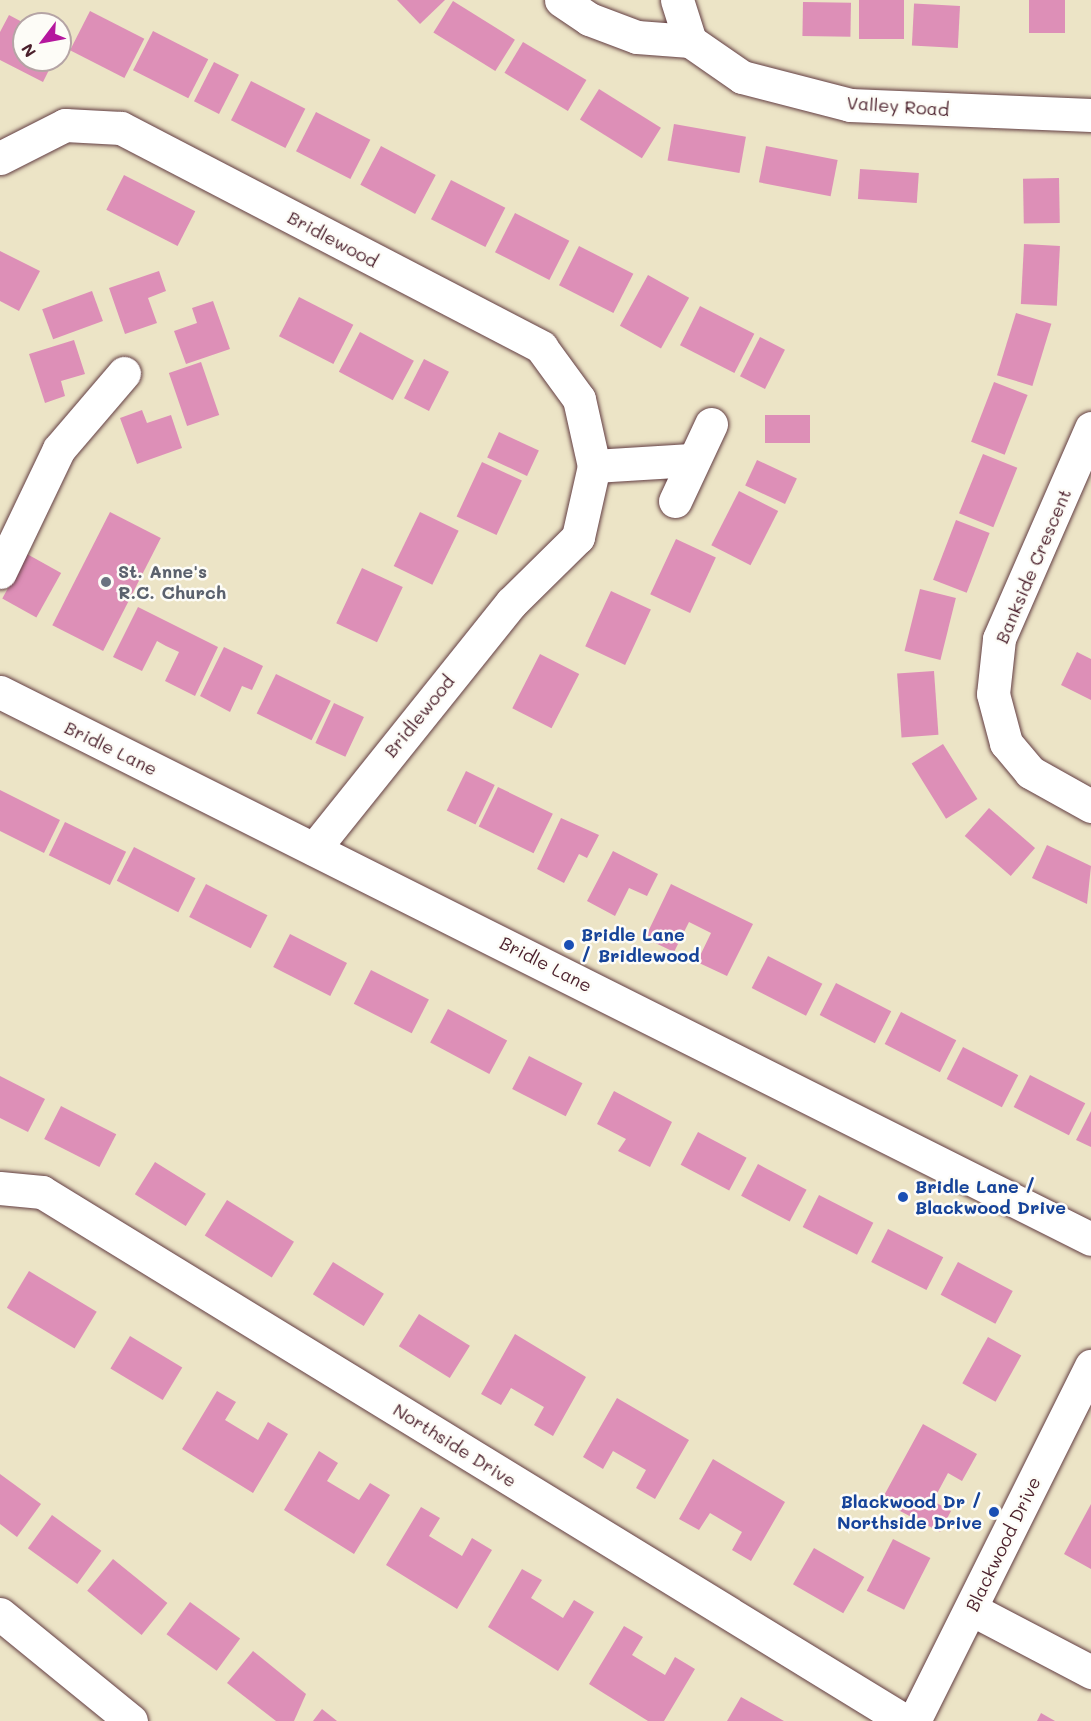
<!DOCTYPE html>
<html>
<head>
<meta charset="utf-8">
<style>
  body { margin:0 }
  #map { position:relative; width:1091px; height:1721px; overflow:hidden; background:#ece4c6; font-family:Mali,sans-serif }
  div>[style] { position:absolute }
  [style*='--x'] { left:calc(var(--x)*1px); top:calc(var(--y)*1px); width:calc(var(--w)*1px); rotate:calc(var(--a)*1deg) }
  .building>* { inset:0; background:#dd8fb7; transform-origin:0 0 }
  .roads { filter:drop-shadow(0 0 2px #623d42) drop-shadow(0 0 2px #623d42) }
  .minor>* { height:33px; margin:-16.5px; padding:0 16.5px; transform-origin:16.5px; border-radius:16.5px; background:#fff }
  .dots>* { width:16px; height:16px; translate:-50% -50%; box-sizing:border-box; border:3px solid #fdfcf7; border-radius:50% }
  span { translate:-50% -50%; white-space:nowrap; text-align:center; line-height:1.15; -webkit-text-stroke:5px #fdfcf7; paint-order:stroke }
  .street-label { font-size:18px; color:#4a1f2b }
  .worship-label { font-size:18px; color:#5b616d; font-weight:700 }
  .left { translate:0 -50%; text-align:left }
  .transit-label { font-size:18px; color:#164399; font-weight:700 }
  .right { translate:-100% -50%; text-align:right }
  .north { position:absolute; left:12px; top:12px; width:60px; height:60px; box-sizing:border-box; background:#fdfcf7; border:2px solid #b5a4a5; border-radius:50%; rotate:238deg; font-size:16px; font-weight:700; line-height:24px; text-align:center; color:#4a1f2b }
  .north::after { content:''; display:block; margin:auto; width:21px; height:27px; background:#b5179e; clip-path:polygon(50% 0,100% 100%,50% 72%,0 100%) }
</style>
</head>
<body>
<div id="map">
  <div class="building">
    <i style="clip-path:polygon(397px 0,445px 0,420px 24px)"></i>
    <i style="left:859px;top:0;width:45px;height:39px"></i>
    <i style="left:1029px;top:0;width:36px;height:33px"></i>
    <i style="left:453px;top:1px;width:73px;height:37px;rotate:32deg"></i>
    <i style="left:803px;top:2px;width:48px;height:34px;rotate:1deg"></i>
    <i style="left:960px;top:6px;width:42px;height:46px;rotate:93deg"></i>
    <i style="left:90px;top:11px;width:61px;height:44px;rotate:27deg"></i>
    <i style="clip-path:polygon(9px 15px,24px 23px,24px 60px,54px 60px,43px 82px,0 60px,0 32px)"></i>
    <i style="left:153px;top:31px;width:62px;height:44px;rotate:27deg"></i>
    <i style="left:523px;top:42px;width:74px;height:36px;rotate:31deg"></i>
    <i style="left:214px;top:62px;width:28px;height:44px;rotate:27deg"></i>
    <i style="left:251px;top:81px;width:61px;height:44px;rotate:27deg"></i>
    <i style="left:599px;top:89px;width:73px;height:36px;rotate:32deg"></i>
    <i style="left:316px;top:112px;width:61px;height:44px;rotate:27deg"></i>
    <i style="left:674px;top:124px;width:73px;height:37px;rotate:10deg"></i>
    <i style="left:381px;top:146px;width:62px;height:44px;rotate:28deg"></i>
    <i style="left:766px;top:146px;width:73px;height:37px;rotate:11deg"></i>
    <i style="left:860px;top:169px;width:59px;height:30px;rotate:4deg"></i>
    <i style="left:124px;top:175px;width:80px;height:39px;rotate:27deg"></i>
    <i style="left:1059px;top:178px;width:45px;height:36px;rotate:89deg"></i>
    <i style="left:451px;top:180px;width:61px;height:44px;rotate:27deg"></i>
    <i style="left:515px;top:213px;width:61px;height:44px;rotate:27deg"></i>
    <i style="left:1024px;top:244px;width:36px;height:60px;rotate:3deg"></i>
    <i style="left:579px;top:246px;width:61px;height:44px;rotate:27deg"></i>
    <i style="clip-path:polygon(0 251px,40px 271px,19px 311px,0 301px)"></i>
    <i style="clip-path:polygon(159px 271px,166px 291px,148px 298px,157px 323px,125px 334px,109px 288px)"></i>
    <i style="left:648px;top:275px;width:47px;height:58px;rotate:29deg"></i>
    <i style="left:92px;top:291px;width:32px;height:53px;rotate:70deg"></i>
    <i style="left:299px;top:297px;width:61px;height:44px;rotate:27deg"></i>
    <i style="clip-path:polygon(213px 301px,230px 349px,186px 364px,174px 331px,197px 323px,192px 308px)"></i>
    <i style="left:700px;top:306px;width:61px;height:44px;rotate:27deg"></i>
    <i style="left:1016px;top:313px;width:37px;height:65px;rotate:17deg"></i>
    <i style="left:360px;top:332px;width:61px;height:45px;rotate:28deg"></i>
    <i style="left:760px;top:337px;width:28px;height:44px;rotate:27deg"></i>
    <i style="clip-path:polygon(74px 340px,85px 374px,61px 381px,65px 396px,45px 403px,29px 354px)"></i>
    <i style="left:424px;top:359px;width:28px;height:44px;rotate:27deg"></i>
    <i style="left:201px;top:362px;width:56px;height:34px;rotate:71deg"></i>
    <i style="left:994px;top:382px;width:36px;height:64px;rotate:21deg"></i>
    <i style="clip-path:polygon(142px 410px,147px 423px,171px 415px,182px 448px,137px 464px,120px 418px)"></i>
    <i style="left:765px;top:415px;width:45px;height:28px"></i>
    <i style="left:499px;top:432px;width:44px;height:28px;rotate:25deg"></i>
    <i style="left:983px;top:454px;width:37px;height:64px;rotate:22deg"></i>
    <i style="left:757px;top:460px;width:44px;height:28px;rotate:25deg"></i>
    <i style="left:482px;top:462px;width:44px;height:60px;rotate:25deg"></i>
    <i style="left:739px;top:491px;width:44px;height:61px;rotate:27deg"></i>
    <i style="left:110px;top:512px;width:57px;height:127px;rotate:27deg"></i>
    <i style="left:420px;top:512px;width:43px;height:60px;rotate:26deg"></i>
    <i style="left:956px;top:520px;width:36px;height:64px;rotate:21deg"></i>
    <i style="left:676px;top:539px;width:44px;height:61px;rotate:25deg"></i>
    <i style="left:27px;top:554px;width:39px;height:51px;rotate:29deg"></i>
    <i style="left:362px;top:568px;width:45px;height:61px;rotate:25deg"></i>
    <i style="left:920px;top:589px;width:37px;height:64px;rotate:14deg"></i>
    <i style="left:611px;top:591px;width:44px;height:61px;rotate:25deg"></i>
    <i style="clip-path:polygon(138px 607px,218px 647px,195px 696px,165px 681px,179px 652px,166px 646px,157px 641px,142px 671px,113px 657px)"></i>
    <i style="clip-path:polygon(224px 647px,263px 666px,252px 690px,242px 686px,230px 712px,200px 696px)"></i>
    <i style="clip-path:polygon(1077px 652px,1091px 659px,1091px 700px,1061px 685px)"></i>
    <i style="left:540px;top:654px;width:44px;height:61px;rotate:27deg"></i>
    <i style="left:934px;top:671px;width:64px;height:37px;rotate:86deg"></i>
    <i style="left:276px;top:674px;width:61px;height:44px;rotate:26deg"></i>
    <i style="left:334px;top:703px;width:33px;height:44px;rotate:25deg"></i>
    <i style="left:943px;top:744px;width:65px;height:37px;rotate:58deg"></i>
    <i style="left:466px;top:771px;width:32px;height:44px;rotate:26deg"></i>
    <i style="left:498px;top:787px;width:61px;height:44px;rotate:26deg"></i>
    <i style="clip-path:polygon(0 790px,60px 820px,44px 853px,0 831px)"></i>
    <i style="left:989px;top:808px;width:61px;height:37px;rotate:41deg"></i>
    <i style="clip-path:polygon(561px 818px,599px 835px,587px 858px,579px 854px,564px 883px,537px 869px)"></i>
    <i style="left:65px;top:822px;width:68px;height:37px;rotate:26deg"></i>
    <i style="clip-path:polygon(1047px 845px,1091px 866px,1087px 904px,1032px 878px)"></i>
    <i style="left:134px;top:847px;width:69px;height:38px;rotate:27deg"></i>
    <i style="clip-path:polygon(613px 851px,658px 874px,647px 896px,629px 888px,615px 916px,587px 901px)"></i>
    <i style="left:206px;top:884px;width:69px;height:37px;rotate:27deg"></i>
    <i style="clip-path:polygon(671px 884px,753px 924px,727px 976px,697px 962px,711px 933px,689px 922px,674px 952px,645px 938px)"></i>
    <i style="left:290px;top:934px;width:64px;height:37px;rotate:27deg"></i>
    <i style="left:768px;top:956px;width:61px;height:36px;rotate:27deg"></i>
    <i style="left:371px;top:970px;width:65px;height:38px;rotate:27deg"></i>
    <i style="left:836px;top:983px;width:62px;height:36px;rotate:27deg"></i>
    <i style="left:448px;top:1009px;width:67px;height:38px;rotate:28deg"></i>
    <i style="left:901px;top:1012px;width:62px;height:36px;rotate:27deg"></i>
    <i style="left:963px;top:1047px;width:62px;height:36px;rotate:27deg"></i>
    <i style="left:529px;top:1056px;width:60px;height:37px;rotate:27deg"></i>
    <i style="left:1030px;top:1075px;width:62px;height:36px;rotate:27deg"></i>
    <i style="clip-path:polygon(0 1076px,45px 1099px,28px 1132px,0 1118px)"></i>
    <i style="clip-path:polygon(614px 1091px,672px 1122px,650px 1167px,618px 1151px,626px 1139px,597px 1124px)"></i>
    <i style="left:61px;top:1106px;width:62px;height:37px;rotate:27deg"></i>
    <i style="clip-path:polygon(1091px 1111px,1091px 1147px,1076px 1140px)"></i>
    <i style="left:698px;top:1132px;width:55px;height:37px;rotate:28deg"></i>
    <i style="left:155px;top:1162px;width:60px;height:38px;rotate:32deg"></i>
    <i style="left:758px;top:1164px;width:55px;height:36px;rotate:28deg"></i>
    <i style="left:819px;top:1195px;width:61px;height:36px;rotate:27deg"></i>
    <i style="left:227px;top:1200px;width:79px;height:42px;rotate:32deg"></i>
    <i style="left:888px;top:1229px;width:62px;height:37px;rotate:27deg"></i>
    <i style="left:333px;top:1262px;width:60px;height:38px;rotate:32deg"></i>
    <i style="left:958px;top:1262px;width:62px;height:37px;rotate:28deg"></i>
    <i style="left:29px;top:1271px;width:79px;height:43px;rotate:31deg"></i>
    <i style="left:419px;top:1314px;width:60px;height:38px;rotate:32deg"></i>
    <i style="clip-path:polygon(515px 1334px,586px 1377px,553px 1436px,534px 1425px,544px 1407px,511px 1388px,501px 1405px,481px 1394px)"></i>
    <i style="left:130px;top:1336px;width:61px;height:38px;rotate:31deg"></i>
    <i style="left:988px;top:1337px;width:38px;height:53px;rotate:29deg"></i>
    <i style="clip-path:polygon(217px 1391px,236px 1402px,225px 1420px,258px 1440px,268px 1422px,288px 1434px,253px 1493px,182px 1449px)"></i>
    <i style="clip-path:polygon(617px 1398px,689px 1440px,655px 1499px,636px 1488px,646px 1470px,627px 1459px,613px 1451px,603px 1469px,583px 1457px)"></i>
    <i style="clip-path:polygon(923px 1424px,977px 1454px,962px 1481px,948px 1473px,933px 1501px,951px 1511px,940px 1532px,881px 1501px)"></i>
    <i style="clip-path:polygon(319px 1451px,338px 1463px,327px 1481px,359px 1500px,370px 1483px,390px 1495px,354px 1554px,284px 1510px)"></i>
    <i style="clip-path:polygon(713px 1459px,785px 1502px,751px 1561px,732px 1550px,742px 1532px,710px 1513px,699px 1530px,679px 1519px)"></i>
    <i style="clip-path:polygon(0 1474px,41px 1504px,17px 1537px,0 1524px)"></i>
    <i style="clip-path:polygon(1091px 1504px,1091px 1569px,1064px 1554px)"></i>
    <i style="clip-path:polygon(421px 1507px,440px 1518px,429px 1536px,462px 1556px,472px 1538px,492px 1550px,457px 1609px,386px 1565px)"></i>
    <i style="left:52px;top:1515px;width:61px;height:41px;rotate:36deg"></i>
    <i style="left:893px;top:1539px;width:42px;height:58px;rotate:27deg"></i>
    <i style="left:814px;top:1548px;width:58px;height:42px;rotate:30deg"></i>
    <i style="left:113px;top:1559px;width:70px;height:41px;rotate:39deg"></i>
    <i style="clip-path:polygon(522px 1569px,542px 1580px,531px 1598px,563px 1618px,574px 1600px,594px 1612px,558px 1671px,488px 1627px)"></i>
    <i style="left:190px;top:1602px;width:62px;height:40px;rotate:36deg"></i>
    <i style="clip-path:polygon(624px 1626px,643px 1637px,632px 1655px,665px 1675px,675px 1657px,695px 1669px,664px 1721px,648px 1721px,589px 1684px)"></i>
    <i style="clip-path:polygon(253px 1651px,306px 1694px,294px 1721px,276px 1721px,227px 1683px)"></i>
    <i style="clip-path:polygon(741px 1697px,784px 1721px,727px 1721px)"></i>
    <i style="clip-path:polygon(322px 1709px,337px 1721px,313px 1721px)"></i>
    <i style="clip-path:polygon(1041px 1713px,1055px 1721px,1037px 1721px)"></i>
  </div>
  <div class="roads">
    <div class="minor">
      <i style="--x:561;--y:0;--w:34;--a:34"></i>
      <i style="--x:589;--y:19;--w:51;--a:20.6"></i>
      <i style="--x:637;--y:37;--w:53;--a:4.3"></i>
      <i style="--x:677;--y:0;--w:43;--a:72.4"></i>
      <i style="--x:690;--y:41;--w:63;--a:34.7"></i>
      <i style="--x:742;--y:77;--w:112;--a:14.5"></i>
      <i style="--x:850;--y:105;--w:241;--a:2.4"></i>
      <i style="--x:0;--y:158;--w:73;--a:-26.9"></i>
      <i style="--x:65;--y:125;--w:56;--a:3.1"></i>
      <i style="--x:121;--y:128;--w:474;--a:27.5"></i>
      <i style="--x:541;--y:347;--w:64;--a:53.8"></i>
      <i style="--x:579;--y:399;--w:69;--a:77.4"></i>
      <i style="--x:594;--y:466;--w:73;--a:102.7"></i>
      <i style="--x:578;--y:537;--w:94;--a:135.4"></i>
      <i style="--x:511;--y:603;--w:315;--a:128.7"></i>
      <i style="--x:1091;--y:428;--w:230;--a:113.6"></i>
      <i style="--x:999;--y:639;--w:55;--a:96.2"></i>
      <i style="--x:993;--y:694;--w:51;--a:75.1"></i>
      <i style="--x:1006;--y:743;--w:38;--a:50"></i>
      <i style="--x:1030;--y:772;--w:70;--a:29.1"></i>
      <i style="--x:594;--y:466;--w:97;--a:-3.5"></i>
      <i style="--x:675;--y:501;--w:85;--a:-64.9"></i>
      <i style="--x:0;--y:572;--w:136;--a:-64.4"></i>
      <i style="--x:59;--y:449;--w:100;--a:-49.5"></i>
      <i style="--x:0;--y:692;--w:1220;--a:26.63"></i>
      <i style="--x:0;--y:1188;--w:42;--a:5.4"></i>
      <i style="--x:42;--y:1192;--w:1012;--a:31.51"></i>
      <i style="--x:971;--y:1609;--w:136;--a:27.7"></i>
      <i style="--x:0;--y:1614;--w:169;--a:39.2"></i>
      <i style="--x:914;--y:1721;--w:397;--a:-63.5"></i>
    </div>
  </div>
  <div class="dots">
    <i style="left:106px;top:582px;background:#6b7280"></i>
    <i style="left:569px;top:945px;background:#1a4fb4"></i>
    <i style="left:903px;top:1197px;background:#1a4fb4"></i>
    <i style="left:994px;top:1512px;background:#1a4fb4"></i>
  </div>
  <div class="street-label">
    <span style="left:898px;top:106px;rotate:4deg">Valley Road</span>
    <span style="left:333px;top:239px;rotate:28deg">Bridlewood</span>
    <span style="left:1033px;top:566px;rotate:-67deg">Bankside Crescent</span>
    <span style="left:419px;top:716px;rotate:-51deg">Bridlewood</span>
    <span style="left:111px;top:748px;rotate:26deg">Bridle Lane</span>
    <span style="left:546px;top:964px;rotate:27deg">Bridle Lane</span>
    <span style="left:455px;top:1445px;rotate:32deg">Northside Drive</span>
    <span style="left:1003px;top:1544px;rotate:-64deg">Blackwood Drive</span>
  </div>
  <div class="worship-label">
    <span class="left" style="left:118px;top:582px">St. Anne's<br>R.C. Church</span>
  </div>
  <div class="transit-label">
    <span class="left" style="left:581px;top:945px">Bridle Lane<br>/ Bridlewood</span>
    <span class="left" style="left:915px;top:1197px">Bridle Lane /<br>Blackwood Drive</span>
    <span class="right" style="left:982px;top:1512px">Blackwood Dr /<br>Northside Drive</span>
  </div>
  <div class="north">N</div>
</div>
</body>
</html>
